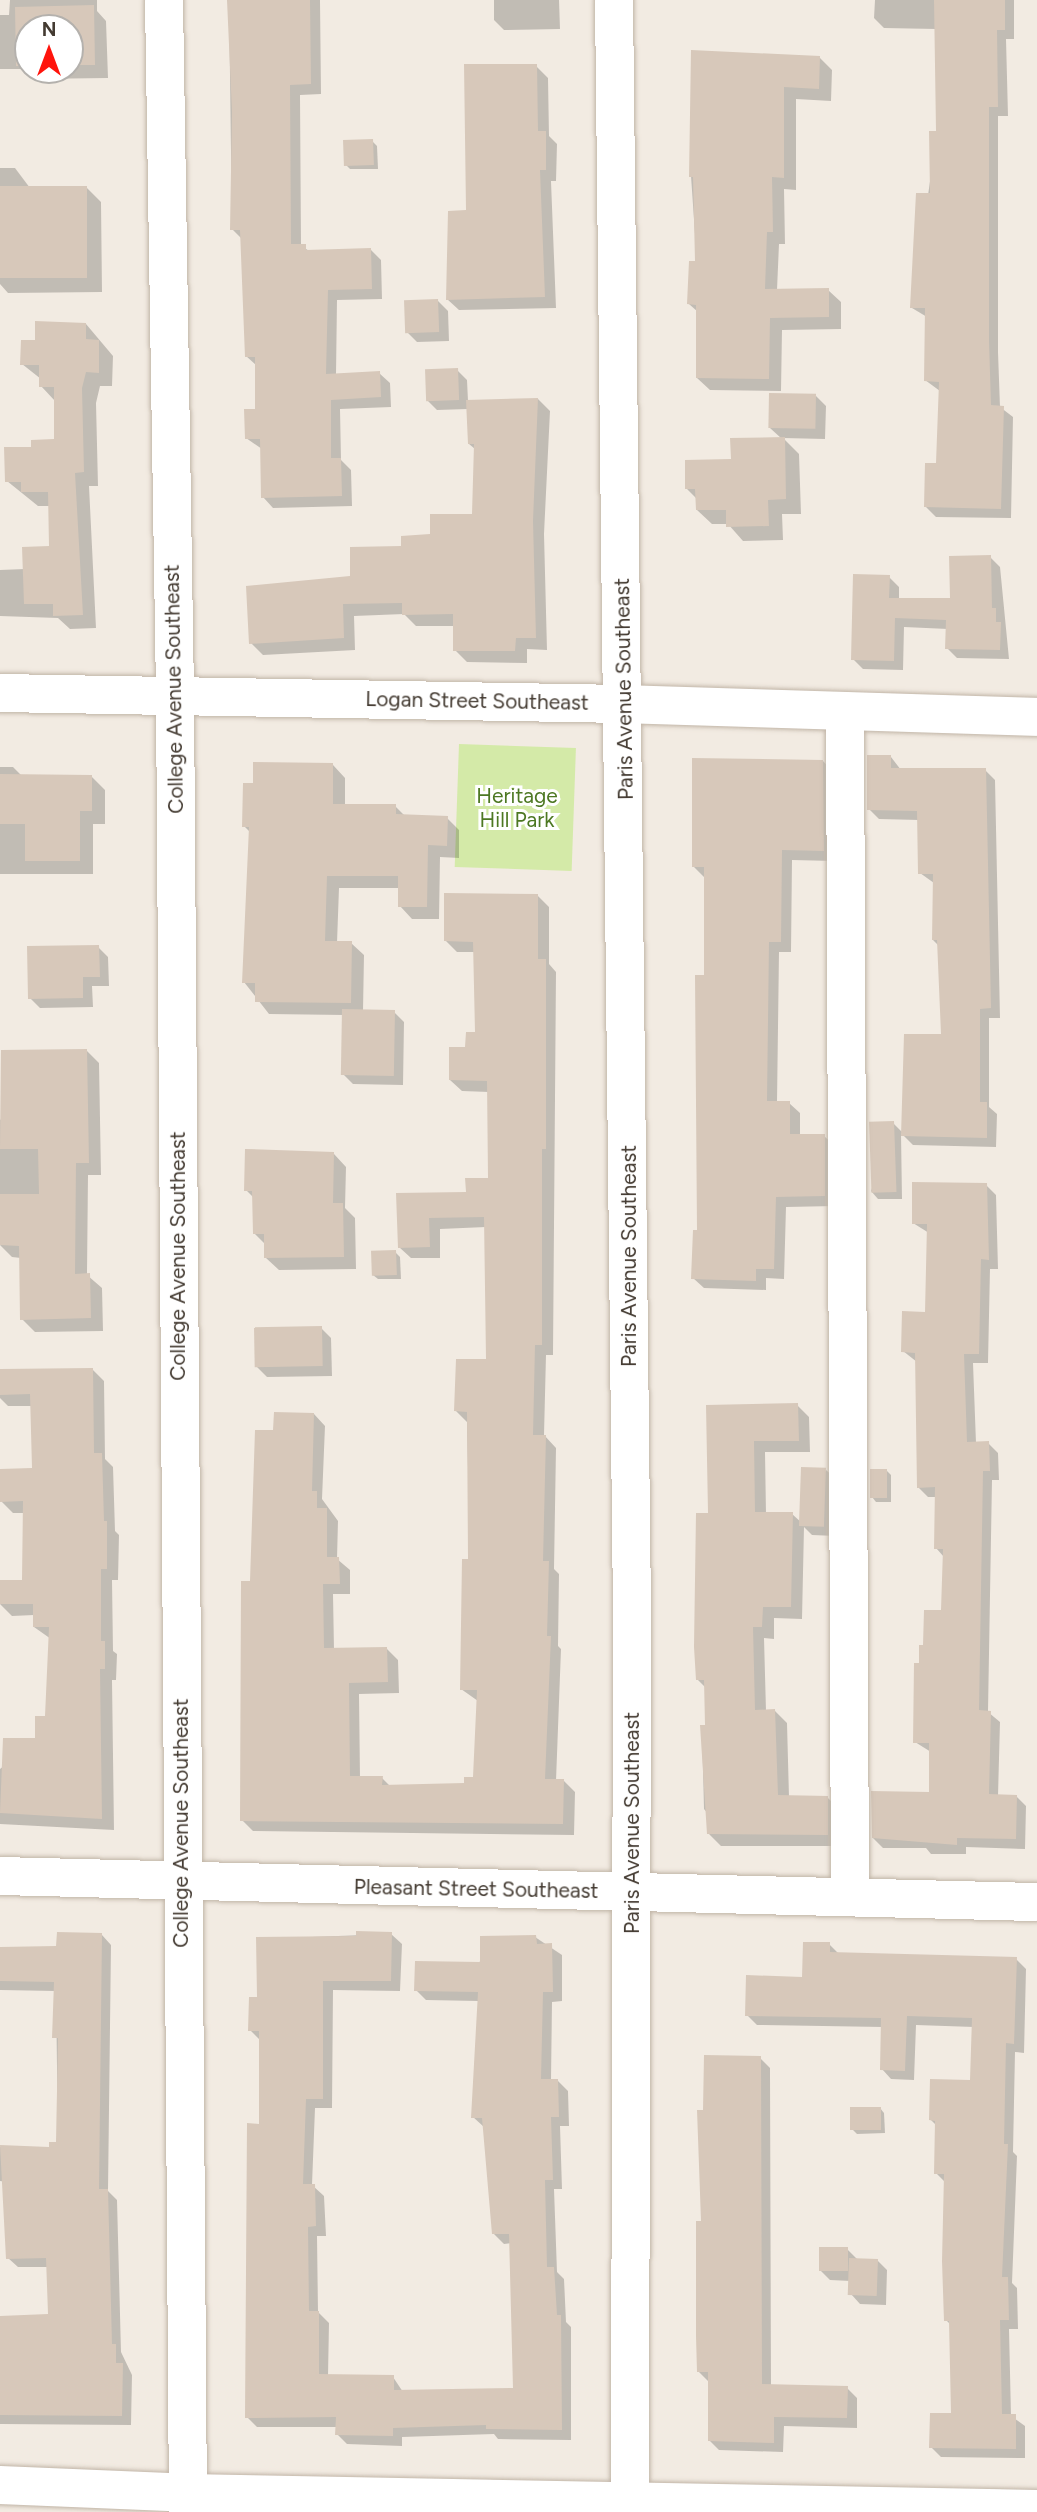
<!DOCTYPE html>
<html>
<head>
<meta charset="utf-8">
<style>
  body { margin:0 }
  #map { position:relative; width:1037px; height:2512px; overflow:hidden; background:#f2ebe2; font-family:Figtree,sans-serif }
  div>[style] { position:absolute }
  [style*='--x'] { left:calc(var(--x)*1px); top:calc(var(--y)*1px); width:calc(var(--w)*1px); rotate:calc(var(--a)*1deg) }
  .green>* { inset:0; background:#d4eaa8; transform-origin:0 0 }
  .shadow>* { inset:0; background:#0003 }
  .building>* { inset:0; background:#d7c8ba; transform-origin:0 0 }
  .roads { filter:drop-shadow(0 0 2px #c1b5a7) drop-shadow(0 0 2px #c1b5a7) }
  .minor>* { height:38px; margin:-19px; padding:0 19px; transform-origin:19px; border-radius:19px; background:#fff }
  span { translate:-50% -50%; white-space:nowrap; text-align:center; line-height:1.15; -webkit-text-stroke:6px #fff; paint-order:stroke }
  .street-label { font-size:21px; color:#443b32 }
  .park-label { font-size:21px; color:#4d7823 }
  .north { position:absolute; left:14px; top:14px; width:70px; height:70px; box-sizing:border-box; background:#fff; border:2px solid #b4b1ad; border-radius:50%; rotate:0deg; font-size:19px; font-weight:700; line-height:28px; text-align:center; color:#443b32 }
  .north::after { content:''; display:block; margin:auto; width:24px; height:32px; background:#ff140c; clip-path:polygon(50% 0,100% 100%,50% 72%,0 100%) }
</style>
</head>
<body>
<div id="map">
  <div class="green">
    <i style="left:459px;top:744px;width:117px;height:123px;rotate:2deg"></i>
  </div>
  <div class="shadow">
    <i style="clip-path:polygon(evenodd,10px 0,97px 0,97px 11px,106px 21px,108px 78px,32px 79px,21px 69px,0 69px,0 15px,9px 15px,10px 0,28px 28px,70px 28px,70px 70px,28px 70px,28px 28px)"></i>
    <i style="clip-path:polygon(229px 0,320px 0,321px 94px,300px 95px,301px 246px,311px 252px,371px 250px,381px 260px,382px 299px,337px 300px,336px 375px,379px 373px,390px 383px,391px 407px,340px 409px,341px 460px,351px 470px,352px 506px,273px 508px,263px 497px,262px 449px,246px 438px,257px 410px,257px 366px,246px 356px,242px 239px,232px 229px)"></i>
    <i style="clip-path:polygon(494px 0,559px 0,560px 29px,504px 30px,494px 20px)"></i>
    <i style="clip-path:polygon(875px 0,1014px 0,1014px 39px,1006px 39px,1008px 116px,998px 116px,998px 352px,1000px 407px,1013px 417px,1011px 518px,936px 517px,926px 507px,938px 465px,940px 391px,925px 380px,927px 317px,912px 308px,937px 132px,936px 29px,884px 28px,874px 18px)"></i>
    <i style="clip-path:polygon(693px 52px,820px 58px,832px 70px,831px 101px,796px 99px,796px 190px,784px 189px,785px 244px,779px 244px,777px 290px,828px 290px,841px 302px,841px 329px,782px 330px,781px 391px,710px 390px,697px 378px,698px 312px,689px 304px,697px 263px,691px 176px)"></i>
    <i style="clip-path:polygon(536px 66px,548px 78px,549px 136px,557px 144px,556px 181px,551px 181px,556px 308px,459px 310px,447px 299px,468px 212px)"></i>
    <i style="clip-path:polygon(372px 141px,377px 146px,378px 169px,350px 169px,346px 165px)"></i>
    <i style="clip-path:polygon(0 168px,15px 168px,30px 188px,86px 187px,101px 202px,102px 292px,8px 293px,0 284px)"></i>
    <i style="clip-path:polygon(438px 301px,448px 311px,449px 341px,417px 342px,407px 332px)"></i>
    <i style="clip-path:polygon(86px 324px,113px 356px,112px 386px,100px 386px,96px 403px,98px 486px,89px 486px,96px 628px,70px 629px,58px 618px,0 616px,0 570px,25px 569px,51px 548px,50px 506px,38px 506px,7px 481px,33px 448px,56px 441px,55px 401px,41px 386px,41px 379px,22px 364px,37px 342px)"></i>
    <i style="clip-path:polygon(457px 370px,467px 380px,468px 401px,538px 399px,550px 411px,544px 534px,547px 650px,527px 649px,527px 663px,467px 662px,455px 650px,455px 626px,416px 626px,404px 614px,354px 616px,355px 650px,263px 655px,251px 643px,403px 547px,474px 515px,475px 449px,469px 444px,468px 409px,437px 410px,427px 400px)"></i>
    <i style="clip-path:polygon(816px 396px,826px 406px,825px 439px,783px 438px,799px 454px,801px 514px,782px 514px,783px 540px,743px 541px,728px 524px,712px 524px,697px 510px,697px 499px,687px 489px,732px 460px,782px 439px,770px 428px)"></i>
    <i style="clip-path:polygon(990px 557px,1000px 567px,1009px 659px,957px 658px,947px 648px,948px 629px,904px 627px,903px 670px,863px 669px,853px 659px,889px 577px,899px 587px,899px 599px,952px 599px)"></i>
    <i style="clip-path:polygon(891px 757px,901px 770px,985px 770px,995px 780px,1000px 1018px,989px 1018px,989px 1107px,997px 1114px,996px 1147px,913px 1145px,901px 1133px,902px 1199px,878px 1199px,871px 1191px,893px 1123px,903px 1133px,943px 1036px,939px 946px,933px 940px,934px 883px,920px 873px,919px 820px,879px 819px,869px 809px)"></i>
    <i style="clip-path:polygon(823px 761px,833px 772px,834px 861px,792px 860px,791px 952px,779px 952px,777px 1103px,789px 1103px,800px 1113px,800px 1136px,824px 1136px,835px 1146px,835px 1206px,786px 1207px,784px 1279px,766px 1278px,766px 1290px,704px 1288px,693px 1278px,699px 1232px,705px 976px,704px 877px,694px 867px)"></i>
    <i style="clip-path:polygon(333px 765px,345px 778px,345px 806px,395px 806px,405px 816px,447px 818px,459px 830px,459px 858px,440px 857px,439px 919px,412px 919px,400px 906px,400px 888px,339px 888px,337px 943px,351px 943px,364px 955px,363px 1011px,394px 1012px,404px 1022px,403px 1085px,353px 1084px,343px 1074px,344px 1015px,269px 1014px,244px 982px,251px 833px,244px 826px,255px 785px)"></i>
    <i style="clip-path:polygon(0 767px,13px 767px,22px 776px,91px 776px,105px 790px,105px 824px,93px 824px,93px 874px,0 874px,0 878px)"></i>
    <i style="clip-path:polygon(537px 895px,549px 907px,549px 964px,556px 972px,553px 1355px,546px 1355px,544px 1435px,556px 1448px,554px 1569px,559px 1574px,558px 1646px,561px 1649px,556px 1781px,564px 1781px,575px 1792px,574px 1835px,253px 1831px,242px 1820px,252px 1583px,275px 1432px,314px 1414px,325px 1426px,322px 1499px,338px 1521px,337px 1559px,350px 1570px,350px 1594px,333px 1594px,334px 1650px,387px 1649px,398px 1660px,399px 1693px,359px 1694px,360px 1778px,382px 1778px,391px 1787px,465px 1785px,475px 1779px,478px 1701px,461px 1689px,470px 1561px,467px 1422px,456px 1411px,488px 1361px,486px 1227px,440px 1229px,440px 1258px,411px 1258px,399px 1247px,398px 1195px,467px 1194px,490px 1179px,489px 1092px,462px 1091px,450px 1080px,477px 1034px,475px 952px,457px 952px,446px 941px)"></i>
    <i style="clip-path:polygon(98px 947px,108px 957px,109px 986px,92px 986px,93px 1007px,40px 1008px,30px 998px)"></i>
    <i style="clip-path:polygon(86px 1050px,99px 1063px,101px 1175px,88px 1175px,87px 1275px,102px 1288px,103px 1331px,35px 1332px,22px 1319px,21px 1258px,12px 1257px,0 1245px,0 1120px)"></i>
    <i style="clip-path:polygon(334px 1154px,346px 1167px,345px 1208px,355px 1218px,356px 1269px,279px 1270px,266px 1258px,266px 1245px,254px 1233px,254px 1198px,246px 1190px)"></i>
    <i style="clip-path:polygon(986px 1185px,996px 1195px,998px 1269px,990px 1269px,988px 1363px,973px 1363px,976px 1443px,988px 1443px,998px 1453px,999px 1480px,992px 1480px,988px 1712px,1000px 1722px,998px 1796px,1016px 1796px,1026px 1806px,1025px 1849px,966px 1847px,966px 1854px,931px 1854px,926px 1848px,883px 1848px,873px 1838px,931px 1793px,931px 1752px,915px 1742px,921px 1665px,943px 1612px,944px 1557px,936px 1548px,937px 1497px,928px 1497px,918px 1487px,917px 1362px,903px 1351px,927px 1314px,929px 1233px,913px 1223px)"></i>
    <i style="clip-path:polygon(395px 1252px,400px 1257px,401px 1279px,378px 1279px,373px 1275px)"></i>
    <i style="clip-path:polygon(321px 1328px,331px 1338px,332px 1376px,267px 1377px,257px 1367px)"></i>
    <i style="clip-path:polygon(92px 1369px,104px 1381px,105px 1459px,113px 1467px,115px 1531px,119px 1535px,118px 1580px,112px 1580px,113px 1651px,117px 1654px,116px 1680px,112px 1680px,114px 1830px,0 1824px,0 1769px,37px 1740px,47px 1718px,51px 1639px,34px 1627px,34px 1615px,12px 1616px,0 1604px,0 1582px,24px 1582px,24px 1513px,13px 1513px,1px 1501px,34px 1470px,32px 1406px,8px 1406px,0 1398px,0 1371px)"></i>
    <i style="clip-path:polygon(797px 1405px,809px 1417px,810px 1452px,765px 1452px,766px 1514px,792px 1514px,802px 1523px,826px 1470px,836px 1479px,836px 1536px,812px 1535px,804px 1527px,802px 1619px,774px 1618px,774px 1639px,764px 1638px,766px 1711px,775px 1711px,787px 1723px,789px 1797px,827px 1797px,839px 1809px,839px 1846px,721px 1846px,709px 1834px,709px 1815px,704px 1809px,702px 1727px,707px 1727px,706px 1688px,697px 1679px,710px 1515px,708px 1407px)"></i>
    <i style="clip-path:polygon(887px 1471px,891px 1475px,891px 1502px,876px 1502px,872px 1497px)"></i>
    <i style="clip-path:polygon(391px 1934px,402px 1944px,400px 1991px,333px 1990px,332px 2108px,315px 2108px,312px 2185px,324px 2196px,326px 2236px,317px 2236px,318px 2312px,329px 2323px,328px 2376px,393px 2377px,403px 2392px,515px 2389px,511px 2243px,504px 2244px,493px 2233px,484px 2127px,473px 2117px,479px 2001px,426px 2000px,416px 1990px,535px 1937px,562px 1955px,562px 2001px,552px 2002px,551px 2081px,558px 2081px,568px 2091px,569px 2126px,560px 2126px,562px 2189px,554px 2189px,557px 2272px,564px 2279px,566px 2322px,571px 2327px,571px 2440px,498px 2439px,494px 2434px,402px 2437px,402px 2446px,347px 2444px,337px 2434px,337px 2427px,257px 2427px,247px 2417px,249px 2125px,261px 2125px,261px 2041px,250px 2030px,259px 1999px,258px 1939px)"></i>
    <i style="clip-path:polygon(102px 1935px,111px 1945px,108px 2191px,117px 2200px,121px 2352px,132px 2375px,131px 2425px,0 2424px,0 2318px,50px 2316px,48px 2267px,18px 2267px,8px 2258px,7px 2182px,0 2181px,0 2147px,50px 2148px,58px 2144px,56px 1991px,0 1990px,0 1949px,43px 1950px)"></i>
    <i style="clip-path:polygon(829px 1944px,839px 1954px,1016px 1959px,1026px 1969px,1024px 2053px,1015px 2052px,1013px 2152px,1017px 2156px,1012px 2283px,1017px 2288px,1018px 2329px,1009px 2329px,1011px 2416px,1025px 2426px,1025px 2458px,941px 2457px,931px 2447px,953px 2415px,951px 2325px,946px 2320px,945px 2182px,936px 2173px,937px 2126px,931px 2120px,972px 2082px,974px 2027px,916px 2025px,914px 2080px,891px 2079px,882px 2069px,883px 2027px,757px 2025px,747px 2015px,804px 1979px)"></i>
    <i style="clip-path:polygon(760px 2058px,770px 2068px,771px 2386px,847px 2388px,857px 2398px,857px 2428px,784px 2426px,783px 2452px,719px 2450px,709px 2440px,708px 2381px,698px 2371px,705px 2111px)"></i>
    <i style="clip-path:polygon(880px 2108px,884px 2113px,885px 2133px,857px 2134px,852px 2129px)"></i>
    <i style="clip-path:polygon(847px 2249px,857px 2259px,877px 2260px,887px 2270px,886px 2305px,860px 2304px,851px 2294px,851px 2281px,830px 2280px,820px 2270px)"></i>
  </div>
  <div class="building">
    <i style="clip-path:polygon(227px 0,310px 0,311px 84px,290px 85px,291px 244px,306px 244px,306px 250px,371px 248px,372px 289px,328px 290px,326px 374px,380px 371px,381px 397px,331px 400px,331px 458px,341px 458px,342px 496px,261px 498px,260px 439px,245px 439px,244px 409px,255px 409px,255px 357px,245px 357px,240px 230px,230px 230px,232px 112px)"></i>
    <i style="clip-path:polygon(934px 0,1005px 0,1005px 30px,997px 30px,998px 107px,989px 107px,989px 341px,991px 405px,1004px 406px,1001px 509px,924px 507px,925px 463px,936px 463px,939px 382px,924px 381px,925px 308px,910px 308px,916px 193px,930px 193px,929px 131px,936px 131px)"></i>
    <i style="clip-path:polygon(94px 5px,95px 65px,70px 65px,70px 28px,28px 28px,28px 66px,16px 66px,15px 7px)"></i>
    <i style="clip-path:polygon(691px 50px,820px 56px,819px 89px,784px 87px,784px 178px,772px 177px,773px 232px,767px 232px,765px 289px,829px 288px,829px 317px,770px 318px,769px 379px,696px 378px,696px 305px,687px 304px,689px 261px,695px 261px,693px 177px,689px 177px)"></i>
    <i style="clip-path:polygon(464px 64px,537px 64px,538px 131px,546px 131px,546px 170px,540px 170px,545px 297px,446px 300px,448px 211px,466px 210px)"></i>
    <i style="left:373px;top:139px;width:26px;height:30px;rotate:88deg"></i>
    <i style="left:0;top:186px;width:87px;height:92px"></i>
    <i style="left:438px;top:299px;width:33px;height:34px;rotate:88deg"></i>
    <i style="clip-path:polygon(35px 321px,86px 323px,86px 339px,99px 340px,99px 373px,86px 372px,82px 388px,84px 472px,75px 473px,83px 615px,53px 616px,53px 604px,24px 604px,22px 547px,49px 546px,48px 492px,21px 492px,21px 482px,5px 482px,4px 447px,31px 447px,31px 440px,54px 439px,54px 387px,39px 387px,39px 365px,20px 365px,21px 340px,35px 340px)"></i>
    <i style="left:458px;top:368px;width:32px;height:33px;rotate:88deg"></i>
    <i style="left:769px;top:393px;width:47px;height:35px;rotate:1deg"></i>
    <i style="clip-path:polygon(538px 398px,533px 521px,536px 638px,516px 638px,515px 651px,453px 651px,453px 614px,402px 615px,402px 603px,343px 604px,344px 638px,249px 644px,246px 586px,350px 576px,350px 547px,401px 546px,401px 536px,430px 534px,430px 514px,472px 514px,474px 444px,468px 444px,466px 400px)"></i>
    <i style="clip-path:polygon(785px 437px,786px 499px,768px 500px,769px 526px,726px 527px,726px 510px,696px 510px,695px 489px,685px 489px,685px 460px,731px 459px,730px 438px)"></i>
    <i style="clip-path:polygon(991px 555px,992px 608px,996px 608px,996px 622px,1001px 622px,1000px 650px,945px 649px,946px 620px,895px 618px,894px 661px,851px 660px,853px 574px,890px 575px,889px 598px,950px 598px,949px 556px)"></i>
    <i style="clip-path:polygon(867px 755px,891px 755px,891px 768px,986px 768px,991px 1008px,980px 1009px,980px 1102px,987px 1102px,987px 1138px,901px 1136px,904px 1034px,941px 1034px,937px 940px,932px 940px,933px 874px,918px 874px,917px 811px,867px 810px)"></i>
    <i style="clip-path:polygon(692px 758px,823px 760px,824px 851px,782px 850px,781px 942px,769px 942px,767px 1101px,790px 1101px,790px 1134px,825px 1134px,825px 1196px,776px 1197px,774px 1269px,756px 1269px,756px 1281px,691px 1279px,693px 1230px,697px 1230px,695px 975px,704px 975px,704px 867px,692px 867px)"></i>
    <i style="clip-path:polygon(253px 762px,333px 763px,333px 804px,396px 804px,396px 814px,448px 816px,447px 846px,428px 845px,427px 907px,398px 907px,398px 876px,327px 876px,325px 941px,352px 941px,351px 1003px,255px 1002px,255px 983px,242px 983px,249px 827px,242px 827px,243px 783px,253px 783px)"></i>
    <i style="clip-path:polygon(0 774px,92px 775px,92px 811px,80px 811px,80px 861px,25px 861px,25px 824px,0 824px)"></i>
    <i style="clip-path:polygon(444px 893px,538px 894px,538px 959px,546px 959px,546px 1149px,542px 1149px,542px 1345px,535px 1345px,533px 1435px,546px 1435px,543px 1561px,549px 1561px,547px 1636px,551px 1636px,545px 1779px,564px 1779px,563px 1824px,240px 1821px,241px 1581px,250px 1581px,255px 1430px,273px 1430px,274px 1412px,314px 1413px,312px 1491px,317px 1491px,317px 1508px,327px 1508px,327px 1557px,339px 1557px,340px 1584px,323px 1584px,324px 1648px,387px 1647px,388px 1682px,349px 1683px,350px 1776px,383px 1776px,382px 1785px,464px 1783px,464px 1777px,473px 1777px,477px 1690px,460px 1690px,462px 1559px,468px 1559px,467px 1412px,454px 1411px,456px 1359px,486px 1359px,484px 1217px,429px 1218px,430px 1247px,398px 1248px,396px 1193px,466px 1192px,465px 1178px,488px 1178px,487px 1081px,449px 1080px,449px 1047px,465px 1047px,466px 1032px,475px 1032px,473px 942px,444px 941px)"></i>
    <i style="clip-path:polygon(99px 945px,100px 977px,83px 977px,83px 998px,28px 999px,27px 946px)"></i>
    <i style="left:342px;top:1009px;width:53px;height:66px;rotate:1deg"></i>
    <i style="clip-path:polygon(87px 1049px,89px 1163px,76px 1163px,75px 1274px,90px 1273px,91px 1318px,20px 1320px,19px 1246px,0 1245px,0 1194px,39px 1194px,38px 1149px,0 1149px,1px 1050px)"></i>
    <i style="left:894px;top:1121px;width:71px;height:25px;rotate:88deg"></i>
    <i style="clip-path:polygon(245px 1149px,334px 1152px,333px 1203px,343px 1203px,344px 1257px,264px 1258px,264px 1234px,253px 1234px,252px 1191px,244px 1191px)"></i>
    <i style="clip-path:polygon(912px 1182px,987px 1183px,989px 1260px,981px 1259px,979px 1354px,964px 1354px,967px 1442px,989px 1441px,990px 1471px,983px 1471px,979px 1710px,991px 1711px,989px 1794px,1017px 1795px,1016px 1839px,957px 1838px,957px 1845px,872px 1838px,871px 1791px,929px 1792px,929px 1743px,913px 1743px,914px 1663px,919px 1663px,919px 1645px,923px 1645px,924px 1610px,941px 1610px,943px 1549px,934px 1549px,935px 1487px,917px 1488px,915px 1353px,901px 1352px,902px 1311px,925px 1312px,927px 1224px,912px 1224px)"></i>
    <i style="left:396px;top:1250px;width:25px;height:25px;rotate:88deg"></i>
    <i style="left:322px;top:1326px;width:40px;height:68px;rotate:89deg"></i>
    <i style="clip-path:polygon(93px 1368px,94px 1453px,102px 1453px,104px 1521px,107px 1521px,107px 1569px,101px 1569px,101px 1641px,105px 1641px,105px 1669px,100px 1669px,102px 1819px,0 1813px,3px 1738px,35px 1738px,35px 1716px,45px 1716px,49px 1627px,33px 1627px,33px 1604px,0 1604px,0 1580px,22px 1580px,23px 1501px,0 1502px,0 1469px,32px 1468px,30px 1394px,0 1395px,0 1369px)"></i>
    <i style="clip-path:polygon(798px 1403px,799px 1441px,754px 1441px,755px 1512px,793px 1512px,791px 1607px,763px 1607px,762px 1627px,753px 1627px,755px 1710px,775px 1709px,778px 1795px,828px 1796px,828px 1835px,707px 1834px,700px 1725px,705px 1725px,704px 1680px,696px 1680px,694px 1647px,696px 1513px,708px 1513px,706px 1405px)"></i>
    <i style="left:801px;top:1467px;width:25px;height:59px;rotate:2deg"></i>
    <i style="left:870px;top:1469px;width:17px;height:29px"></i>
    <i style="clip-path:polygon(356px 1931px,392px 1932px,391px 1981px,323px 1981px,323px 2099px,306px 2099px,303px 2184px,315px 2184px,316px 2226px,308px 2227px,309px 2311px,319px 2311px,319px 2374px,394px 2375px,394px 2390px,513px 2388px,509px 2234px,492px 2234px,482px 2118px,471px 2118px,478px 1992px,414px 1991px,415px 1961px,480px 1962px,480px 1936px,536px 1935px,537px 1944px,552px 1943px,553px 1992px,543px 1992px,541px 2079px,558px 2079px,559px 2117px,551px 2117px,553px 2180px,545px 2180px,547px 2267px,554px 2267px,557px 2315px,561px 2315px,562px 2430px,486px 2429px,486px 2425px,393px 2428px,393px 2436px,335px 2435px,336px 2417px,245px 2418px,247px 2123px,259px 2124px,259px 2031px,248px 2031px,249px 1997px,257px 1997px,256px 1937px,356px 1936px)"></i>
    <i style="clip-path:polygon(57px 1932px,102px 1933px,99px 2189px,108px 2189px,112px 2344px,116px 2344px,116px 2363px,123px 2363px,122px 2416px,0 2415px,0 2316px,48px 2314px,46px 2258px,6px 2259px,0 2145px,49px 2147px,49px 2142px,56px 2142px,58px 2038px,52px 2038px,54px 1982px,0 1981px,0 1947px,56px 1946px)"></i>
    <i style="clip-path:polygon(803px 1942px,830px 1942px,830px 1952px,1017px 1957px,1014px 2044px,1006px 2043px,1004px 2144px,1008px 2144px,1002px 2277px,1008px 2277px,1009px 2320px,1000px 2320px,1002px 2414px,1016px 2414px,1016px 2449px,929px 2448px,930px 2413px,951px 2413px,949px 2321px,944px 2321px,942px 2261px,944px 2174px,934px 2174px,935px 2121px,929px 2120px,930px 2079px,970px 2080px,972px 2018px,907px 2016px,905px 2071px,880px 2070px,881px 2018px,745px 2016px,746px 1975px,802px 1977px)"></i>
    <i style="clip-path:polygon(704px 2055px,761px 2056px,762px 2384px,848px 2386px,847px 2418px,774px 2417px,774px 2443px,708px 2441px,708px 2372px,697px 2372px,696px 2336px,696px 2221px,701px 2221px,697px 2110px,703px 2110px)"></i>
    <i style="left:850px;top:2107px;width:31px;height:23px"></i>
    <i style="left:819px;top:2247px;width:29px;height:24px"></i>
    <i style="left:849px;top:2258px;width:29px;height:37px;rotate:2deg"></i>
  </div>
  <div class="roads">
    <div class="minor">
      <i style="--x:164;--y:0;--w:696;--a:89.09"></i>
      <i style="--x:175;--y:696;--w:1816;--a:89.59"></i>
      <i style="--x:614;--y:0;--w:1607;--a:89.36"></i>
      <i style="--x:632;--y:1607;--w:905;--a:90.13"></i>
      <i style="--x:0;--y:693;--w:624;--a:1.01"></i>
      <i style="--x:624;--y:704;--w:413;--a:1.8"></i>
      <i style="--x:845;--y:711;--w:1186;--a:89.76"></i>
      <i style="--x:0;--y:1876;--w:1037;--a:1.44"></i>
      <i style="--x:0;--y:2485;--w:187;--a:2.4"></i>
      <i style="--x:187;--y:2493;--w:850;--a:1.08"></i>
    </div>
  </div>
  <div class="street-label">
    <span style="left:174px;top:689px;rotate:-91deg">College Avenue Southeast</span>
    <span style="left:624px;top:689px;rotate:-91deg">Paris Avenue Southeast</span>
    <span style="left:477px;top:701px;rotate:1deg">Logan Street Southeast</span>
    <span style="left:178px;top:1256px;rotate:-90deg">College Avenue Southeast</span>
    <span style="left:629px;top:1256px;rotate:-90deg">Paris Avenue Southeast</span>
    <span style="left:181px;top:1823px;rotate:-90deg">College Avenue Southeast</span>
    <span style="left:632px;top:1823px;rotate:-90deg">Paris Avenue Southeast</span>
    <span style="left:476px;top:1889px;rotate:1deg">Pleasant Street Southeast</span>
  </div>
  <div class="park-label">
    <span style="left:517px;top:808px">Heritage<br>Hill Park</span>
  </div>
  <div class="north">N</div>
</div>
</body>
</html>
